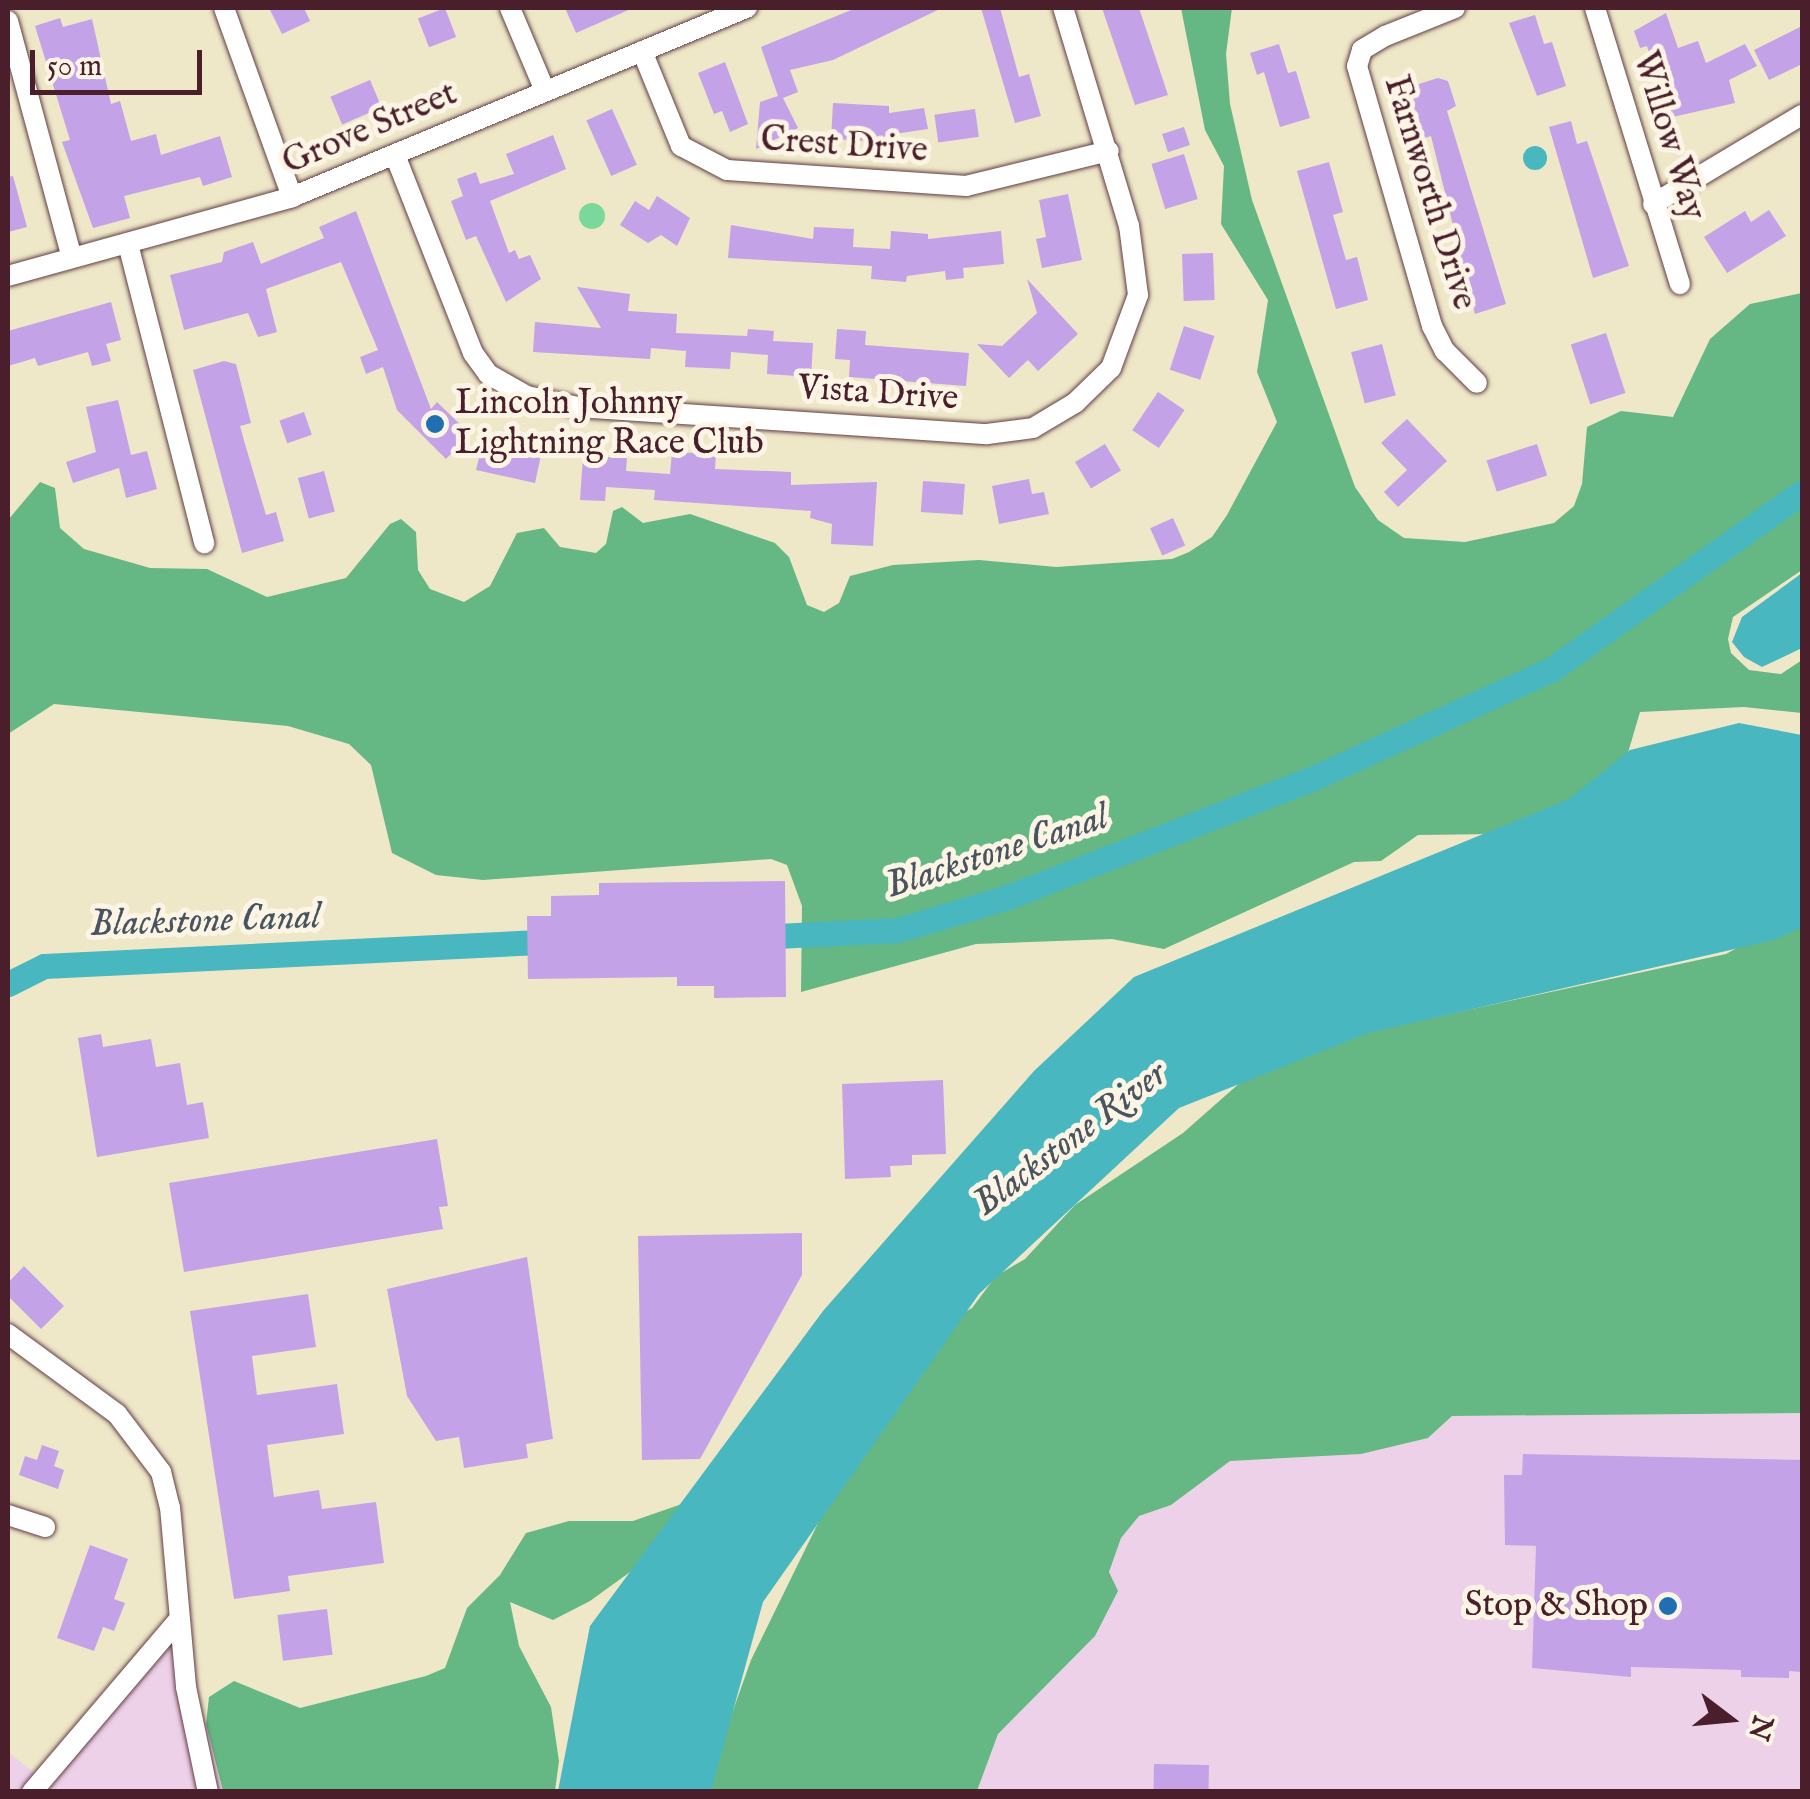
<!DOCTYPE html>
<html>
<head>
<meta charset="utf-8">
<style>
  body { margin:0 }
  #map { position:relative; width:1810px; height:1799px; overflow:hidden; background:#eee7c8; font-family:"IM FELL English",serif }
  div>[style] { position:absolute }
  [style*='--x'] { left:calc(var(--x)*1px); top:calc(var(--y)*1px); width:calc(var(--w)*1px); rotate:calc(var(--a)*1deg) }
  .built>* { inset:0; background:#edd1e9 }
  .green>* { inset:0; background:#7cd79d }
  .round { border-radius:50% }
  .forest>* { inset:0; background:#65b884 }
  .water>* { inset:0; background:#48b7c0 }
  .canal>* { height:25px; margin:-12.5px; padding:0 12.5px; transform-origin:12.5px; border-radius:12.5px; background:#48b7c0 }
  .building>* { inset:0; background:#c4a2e7; transform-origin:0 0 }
  .roads { filter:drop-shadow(0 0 2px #633d43) drop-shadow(0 0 2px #633d43) }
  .minor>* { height:20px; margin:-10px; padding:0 10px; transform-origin:10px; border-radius:10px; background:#fff }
  .dots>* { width:28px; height:28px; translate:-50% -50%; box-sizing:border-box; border:5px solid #fcf5e5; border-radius:50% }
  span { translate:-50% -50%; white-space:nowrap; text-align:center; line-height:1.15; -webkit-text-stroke:10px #fcf5e5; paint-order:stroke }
  .street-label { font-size:35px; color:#4a1f2b }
  .poi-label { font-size:35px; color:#4a1f2b }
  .left { translate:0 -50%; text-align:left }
  .right { translate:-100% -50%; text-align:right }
  .water-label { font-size:38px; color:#49545f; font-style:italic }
  .frame { position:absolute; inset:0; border:10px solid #4a1f2b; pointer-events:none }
  .north { position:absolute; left:1680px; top:1669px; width:100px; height:100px; -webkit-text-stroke:8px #fcf5e5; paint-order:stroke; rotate:106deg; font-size:28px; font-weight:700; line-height:40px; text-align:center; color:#4a1f2b }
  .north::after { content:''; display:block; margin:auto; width:35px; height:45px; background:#4a1f2b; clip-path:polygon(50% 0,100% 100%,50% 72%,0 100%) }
  .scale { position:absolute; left:30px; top:50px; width:172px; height:45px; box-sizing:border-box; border:5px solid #4a1f2b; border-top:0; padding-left:12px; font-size:30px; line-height:35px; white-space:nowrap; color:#4a1f2b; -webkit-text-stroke:8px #fcf5e5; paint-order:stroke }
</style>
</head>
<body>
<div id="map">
  <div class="built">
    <i style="clip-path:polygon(1802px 1413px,1802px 1791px,977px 1792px,998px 1734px,1095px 1636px,1117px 1591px,1109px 1572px,1121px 1538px,1139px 1516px,1171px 1505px,1230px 1461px,1361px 1454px,1428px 1438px,1452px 1416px)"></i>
    <i style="clip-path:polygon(170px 1631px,191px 1711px,206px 1724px,223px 1791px,8px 1791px,8px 1752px,41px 1778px)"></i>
  </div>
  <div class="green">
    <i class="round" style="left:579px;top:203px;width:26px;height:26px"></i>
  </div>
  <div class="forest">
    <i style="clip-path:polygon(1181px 8px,1232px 8px,1226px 54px,1230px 104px,1252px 200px,1355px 487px,1378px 520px,1404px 538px,1465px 542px,1554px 523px,1574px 506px,1582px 484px,1587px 427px,1621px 411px,1673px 417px,1710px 339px,1750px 304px,1802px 293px,1802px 570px,1733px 617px,1728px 639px,1731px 653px,1749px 670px,1781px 674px,1802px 660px,1802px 713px,1744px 707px,1640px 712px,1617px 790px,1494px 834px,1418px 835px,1381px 861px,1354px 862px,1164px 949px,1112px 939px,976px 944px,801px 992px,802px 906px,787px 865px,771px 859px,483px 880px,436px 875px,392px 853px,371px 765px,349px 744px,288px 726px,54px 704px,8px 734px,8px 520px,40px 482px,55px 488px,60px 528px,84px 549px,150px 568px,207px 569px,267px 597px,346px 578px,390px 524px,401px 519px,416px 532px,418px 570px,430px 589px,464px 602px,490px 586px,517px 533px,544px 528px,560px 547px,596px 553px,606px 544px,613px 511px,622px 507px,643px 523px,690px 514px,775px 543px,789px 557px,807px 605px,824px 612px,839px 603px,850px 576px,893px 565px,979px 560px,1056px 567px,1172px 559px,1189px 552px,1212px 537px,1227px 515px,1277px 422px,1257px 372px,1268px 300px,1221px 224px,1224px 166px,1205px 130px)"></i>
    <i style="clip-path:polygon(1802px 912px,1802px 1413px,1452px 1416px,1428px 1438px,1361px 1454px,1230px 1461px,1171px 1505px,1139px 1516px,1121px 1538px,1109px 1572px,1118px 1591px,1095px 1636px,998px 1734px,977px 1791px,704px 1792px,751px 1660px,850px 1458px,951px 1320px,972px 1308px,996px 1276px,1025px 1259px,1075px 1205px,1183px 1133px,1242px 1081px,1306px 1045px,1726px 954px)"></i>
    <i style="clip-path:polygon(722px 1490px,706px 1517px,590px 1601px,553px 1620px,510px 1602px,519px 1646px,551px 1707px,559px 1761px,555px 1791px,223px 1791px,206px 1724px,209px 1697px,234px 1681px,300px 1708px,426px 1676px,445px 1668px,467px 1608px,500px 1575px,526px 1533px,569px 1521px,633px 1521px)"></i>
  </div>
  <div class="water">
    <i class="round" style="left:1523px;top:146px;width:24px;height:24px"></i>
    <i style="clip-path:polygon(1802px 573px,1802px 648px,1762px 667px,1744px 657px,1732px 642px,1742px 617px)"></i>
    <i style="clip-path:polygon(1739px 723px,1802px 735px,1802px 927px,1774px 940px,1368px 1033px,1179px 1108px,979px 1294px,763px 1602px,711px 1791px,558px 1791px,590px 1626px,823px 1311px,1034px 1071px,1134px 977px,1569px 799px,1630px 750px)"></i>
  </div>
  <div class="canal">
    <i style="--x:755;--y:937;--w:143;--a:-2.8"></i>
    <i style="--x:898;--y:930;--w:115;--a:-16.7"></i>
    <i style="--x:1008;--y:897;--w:331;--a:-21.3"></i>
    <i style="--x:1316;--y:777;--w:260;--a:-24.6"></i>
    <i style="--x:1552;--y:669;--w:306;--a:-35.3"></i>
    <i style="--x:8;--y:984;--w:40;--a:-26.6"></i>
    <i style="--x:44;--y:966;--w:517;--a:-2.77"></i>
  </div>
  <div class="building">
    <i style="clip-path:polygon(269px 8px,304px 8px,310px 21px,282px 34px)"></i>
    <i style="left:445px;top:8px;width:31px;height:29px;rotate:69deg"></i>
    <i style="clip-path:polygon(565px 8px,633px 8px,576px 33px)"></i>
    <i style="clip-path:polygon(856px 8px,942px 8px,833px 60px,790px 70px,798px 92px,783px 98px,798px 128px,756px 149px,760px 102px,778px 96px,761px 47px)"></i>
    <i style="clip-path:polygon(981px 8px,1000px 8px,1019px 77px,1029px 74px,1041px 116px,1015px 123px)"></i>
    <i style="clip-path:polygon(1102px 8px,1139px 8px,1168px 95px,1135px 105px)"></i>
    <i style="clip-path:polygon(1666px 13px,1678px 48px,1698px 41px,1706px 63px,1745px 44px,1757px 66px,1729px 80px,1735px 103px,1668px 118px,1647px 46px,1640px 48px,1634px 31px)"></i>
    <i style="clip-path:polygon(1535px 15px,1544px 44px,1552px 42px,1566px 86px,1537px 96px,1509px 23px)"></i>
    <i style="clip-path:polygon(60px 18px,63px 27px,92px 19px,111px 104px,120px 101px,131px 141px,156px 134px,161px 155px,220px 136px,232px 177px,203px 186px,200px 177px,124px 196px,130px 218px,93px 228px,62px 142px,70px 140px,35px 26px)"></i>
    <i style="clip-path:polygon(1802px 26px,1802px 64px,1769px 80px,1754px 50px)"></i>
    <i style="clip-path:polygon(1279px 44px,1288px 73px,1296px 71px,1310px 118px,1280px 127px,1264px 72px,1257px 75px,1250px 53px)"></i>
    <i style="clip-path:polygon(725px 62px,748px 124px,730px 132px,722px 111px,714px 114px,698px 73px)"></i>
    <i style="clip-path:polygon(1438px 78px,1448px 81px,1456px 106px,1447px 111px,1506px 304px,1475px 314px,1431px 136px,1422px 139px,1406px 88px)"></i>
    <i style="left:370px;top:80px;width:30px;height:43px;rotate:67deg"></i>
    <i style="clip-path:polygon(833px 103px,889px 106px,889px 113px,924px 108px,928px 129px,888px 135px,887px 142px,831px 139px)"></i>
    <i style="left:612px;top:109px;width:61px;height:28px;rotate:66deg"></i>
    <i style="left:975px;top:109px;width:28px;height:41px;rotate:82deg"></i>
    <i style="clip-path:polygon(1571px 121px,1577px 144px,1587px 141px,1629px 266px,1593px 278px,1549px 127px)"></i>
    <i style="left:1184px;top:127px;width:19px;height:23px;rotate:72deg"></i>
    <i style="clip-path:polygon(553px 135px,566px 169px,490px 201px,509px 253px,515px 250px,519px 259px,530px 255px,541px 279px,506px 302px,476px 236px,466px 240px,451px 201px,463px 196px,457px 179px,476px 172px,480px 184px,514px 174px,506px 154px)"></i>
    <i style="left:1184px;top:154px;width:47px;height:34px;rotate:73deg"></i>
    <i style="clip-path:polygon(1329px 162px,1343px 212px,1333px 215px,1346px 260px,1357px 257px,1368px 300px,1336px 309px,1297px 171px)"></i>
    <i style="clip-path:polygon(13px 176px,27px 227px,8px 232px,8px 177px)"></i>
    <i style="clip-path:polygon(1068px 194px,1082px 260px,1042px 268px,1036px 239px,1046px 237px,1039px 200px)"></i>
    <i style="clip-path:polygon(657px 196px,690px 218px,677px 246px,661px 235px,648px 243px,620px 225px,635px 201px,649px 210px)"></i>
    <i style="clip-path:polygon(1769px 210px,1786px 236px,1727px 273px,1704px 237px,1745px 211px,1751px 222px)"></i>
    <i style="clip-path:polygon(356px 211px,431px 409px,437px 402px,470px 434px,446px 459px,397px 410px,383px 367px,366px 374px,360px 357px,378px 350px,341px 262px,266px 289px,277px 332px,258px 337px,248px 313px,184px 330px,170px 275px,222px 262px,224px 252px,253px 242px,261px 264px,324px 238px,319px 227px)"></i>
    <i style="clip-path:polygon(731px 225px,813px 239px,814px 227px,854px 229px,853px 247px,890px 249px,891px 231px,928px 234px,928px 239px,1001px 231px,1004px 264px,963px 268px,964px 278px,946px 280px,945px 271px,907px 276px,906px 282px,871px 279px,872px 266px,728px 258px)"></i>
    <i style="left:1213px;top:253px;width:47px;height:31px;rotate:88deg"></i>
    <i style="clip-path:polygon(1027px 279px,1078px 334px,1038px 371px,1028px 360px,1009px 378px,977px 344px,1002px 346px,1037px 313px)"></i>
    <i style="clip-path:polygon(577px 287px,630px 294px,628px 311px,677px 314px,676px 333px,747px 336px,748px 329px,774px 331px,773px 341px,813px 343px,811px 377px,767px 374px,768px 355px,731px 352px,730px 369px,685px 367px,686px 351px,651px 348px,650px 359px,533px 352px,535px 322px,601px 328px)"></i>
    <i style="clip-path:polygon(111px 302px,121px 340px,106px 344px,111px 361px,92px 366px,88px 352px,38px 366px,35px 358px,8px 366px,8px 331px)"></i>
    <i style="left:1184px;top:326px;width:32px;height:46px;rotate:18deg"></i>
    <i style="clip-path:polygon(837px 329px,866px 331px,865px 345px,969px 353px,966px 386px,849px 377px,850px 360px,835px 359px)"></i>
    <i style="left:1606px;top:333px;width:63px;height:37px;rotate:72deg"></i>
    <i style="left:1382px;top:344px;width:53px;height:32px;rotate:75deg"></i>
    <i style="clip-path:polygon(224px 361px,236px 364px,251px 423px,240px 426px,245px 444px,266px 515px,276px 512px,284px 541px,242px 553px,193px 370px)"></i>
    <i style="left:1158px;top:392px;width:32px;height:46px;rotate:34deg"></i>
    <i style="clip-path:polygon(118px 400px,131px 455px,147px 451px,157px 489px,126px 498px,119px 468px,73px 483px,66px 462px,96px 452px,86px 407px)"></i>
    <i style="left:304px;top:412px;width:24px;height:26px;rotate:71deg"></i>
    <i style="clip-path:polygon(1407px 419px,1447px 461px,1398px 507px,1384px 492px,1407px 470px,1381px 443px)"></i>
    <i style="left:1105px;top:444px;width:31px;height:35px;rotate:59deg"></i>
    <i style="left:1537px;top:444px;width:33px;height:53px;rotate:72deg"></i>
    <i style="clip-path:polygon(482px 446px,502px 466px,506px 447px,541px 455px,535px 483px,476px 470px)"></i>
    <i style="clip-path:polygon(672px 452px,716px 454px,715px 469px,791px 472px,791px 485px,877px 482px,873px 546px,831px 544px,832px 524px,810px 518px,811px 511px,654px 500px,655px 490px,606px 487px,605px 501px,580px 500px,583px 456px,627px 458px,626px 471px,670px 474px)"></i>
    <i style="left:324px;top:471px;width:42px;height:27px;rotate:75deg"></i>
    <i style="clip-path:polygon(1029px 479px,1032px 494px,1044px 492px,1049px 514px,999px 524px,992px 486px)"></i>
    <i style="left:923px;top:481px;width:42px;height:31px;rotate:4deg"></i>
    <i style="left:1173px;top:518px;width:30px;height:25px;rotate:66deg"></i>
    <i style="clip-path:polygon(785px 881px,786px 997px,714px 998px,714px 986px,677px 986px,677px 977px,528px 979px,527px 916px,551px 916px,551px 896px,599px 895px,599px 883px)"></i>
    <i style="clip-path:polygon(101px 1034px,103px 1047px,151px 1039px,156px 1067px,180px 1063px,187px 1105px,203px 1102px,209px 1138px,97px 1157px,78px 1038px)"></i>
    <i style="clip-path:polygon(943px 1080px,946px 1154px,912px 1155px,912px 1165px,890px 1166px,891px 1177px,845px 1179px,842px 1084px)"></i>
    <i style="clip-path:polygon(437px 1139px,448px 1206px,439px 1207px,443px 1229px,184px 1272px,169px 1183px)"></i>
    <i style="clip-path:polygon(802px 1233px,802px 1275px,700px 1459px,642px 1460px,638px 1236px)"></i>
    <i style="clip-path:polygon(527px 1257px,553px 1439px,526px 1444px,528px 1458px,464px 1468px,459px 1437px,436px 1441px,407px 1396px,387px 1289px)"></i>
    <i style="clip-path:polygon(24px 1266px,64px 1306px,41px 1329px,8px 1296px,8px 1283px)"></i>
    <i style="clip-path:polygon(308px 1294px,316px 1347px,252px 1356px,257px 1395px,337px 1384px,344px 1434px,267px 1445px,274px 1497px,319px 1490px,322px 1509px,376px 1502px,384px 1563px,288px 1576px,290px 1591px,234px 1599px,190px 1311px)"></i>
    <i style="clip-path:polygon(42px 1445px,59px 1451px,54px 1466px,64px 1470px,58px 1489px,19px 1475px,25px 1456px,37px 1460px)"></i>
    <i style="clip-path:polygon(1523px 1454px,1802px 1460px,1802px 1672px,1789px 1671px,1789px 1678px,1741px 1677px,1741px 1670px,1631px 1667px,1631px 1677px,1532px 1668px,1536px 1546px,1505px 1545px,1504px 1475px,1522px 1475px)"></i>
    <i style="clip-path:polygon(90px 1545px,128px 1559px,114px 1599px,125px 1603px,114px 1631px,103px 1627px,94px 1651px,57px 1638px)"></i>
    <i style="left:327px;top:1609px;width:46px;height:50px;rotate:83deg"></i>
    <i style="left:1154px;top:1764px;width:55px;height:28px;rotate:1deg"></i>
  </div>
  <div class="roads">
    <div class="minor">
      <i style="--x:224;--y:8;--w:201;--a:70.2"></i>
      <i style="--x:510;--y:8;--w:90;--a:67.1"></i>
      <i style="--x:1455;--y:8;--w:75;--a:158.2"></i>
      <i style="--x:1385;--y:36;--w:27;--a:149"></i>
      <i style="--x:1362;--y:50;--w:17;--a:107"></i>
      <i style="--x:1357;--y:66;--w:271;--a:73.9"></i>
      <i style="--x:1432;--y:326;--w:28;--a:63"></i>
      <i style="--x:1445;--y:351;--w:45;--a:45"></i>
      <i style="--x:1595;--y:8;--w:289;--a:72.9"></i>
      <i style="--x:8;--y:21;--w:245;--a:74.9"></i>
      <i style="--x:642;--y:51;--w:103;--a:67.7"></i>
      <i style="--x:681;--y:146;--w:52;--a:27.6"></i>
      <i style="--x:727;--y:170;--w:240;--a:3.8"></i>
      <i style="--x:966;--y:186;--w:147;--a:-13.8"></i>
      <i style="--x:395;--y:155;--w:213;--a:68.5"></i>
      <i style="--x:473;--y:353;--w:26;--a:54"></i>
      <i style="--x:488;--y:374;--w:45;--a:29.4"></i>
      <i style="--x:527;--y:396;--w:52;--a:12.2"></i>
      <i style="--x:578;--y:407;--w:410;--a:3.8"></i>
      <i style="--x:987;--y:434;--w:46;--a:-7.4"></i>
      <i style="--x:1033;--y:428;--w:49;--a:-30.8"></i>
      <i style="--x:1075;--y:403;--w:50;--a:-44.2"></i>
      <i style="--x:1111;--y:368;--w:78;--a:-69.7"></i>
      <i style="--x:1138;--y:295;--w:70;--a:-97.4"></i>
      <i style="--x:1129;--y:226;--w:228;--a:-106.8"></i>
      <i style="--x:1653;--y:204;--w:174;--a:-30.9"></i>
      <i style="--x:128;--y:244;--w:309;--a:75.7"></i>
      <i style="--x:8;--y:276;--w:295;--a:-15.5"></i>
      <i style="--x:292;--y:197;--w:493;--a:-22.6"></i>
      <i style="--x:8;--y:1334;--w:135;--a:36.3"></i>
      <i style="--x:117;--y:1414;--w:73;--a:52.8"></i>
      <i style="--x:161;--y:1472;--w:36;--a:76"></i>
      <i style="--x:170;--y:1507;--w:181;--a:84.9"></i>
      <i style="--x:186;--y:1687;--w:107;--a:78.2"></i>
      <i style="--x:8;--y:1515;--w:39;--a:18"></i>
      <i style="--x:32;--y:1792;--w:227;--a:-49.6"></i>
    </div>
  </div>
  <div class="dots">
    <i style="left:435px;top:424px;background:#1f6fb2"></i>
    <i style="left:1668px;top:1606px;background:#1f6fb2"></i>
  </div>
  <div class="street-label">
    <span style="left:370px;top:129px;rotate:-23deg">Grove Street</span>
    <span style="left:1668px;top:136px;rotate:73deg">Willow Way</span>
    <span style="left:844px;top:146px;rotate:4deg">Crest Drive</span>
    <span style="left:1429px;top:193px;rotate:73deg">Farnworth Drive</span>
    <span style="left:878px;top:394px;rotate:4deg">Vista Drive</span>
  </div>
  <div class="poi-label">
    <span class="left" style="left:455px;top:424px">Lincoln Johnny<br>Lightning Race Club</span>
    <span class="right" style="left:1648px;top:1606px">Stop &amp; Shop</span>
  </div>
  <div class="water-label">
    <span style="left:997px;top:853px;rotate:-18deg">Blackstone Canal</span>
    <span style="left:205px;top:922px;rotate:-2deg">Blackstone Canal</span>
    <span style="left:1071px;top:1140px;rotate:-37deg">Blackstone River</span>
  </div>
  <div class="frame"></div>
  <div class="north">N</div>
  <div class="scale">50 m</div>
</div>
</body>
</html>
